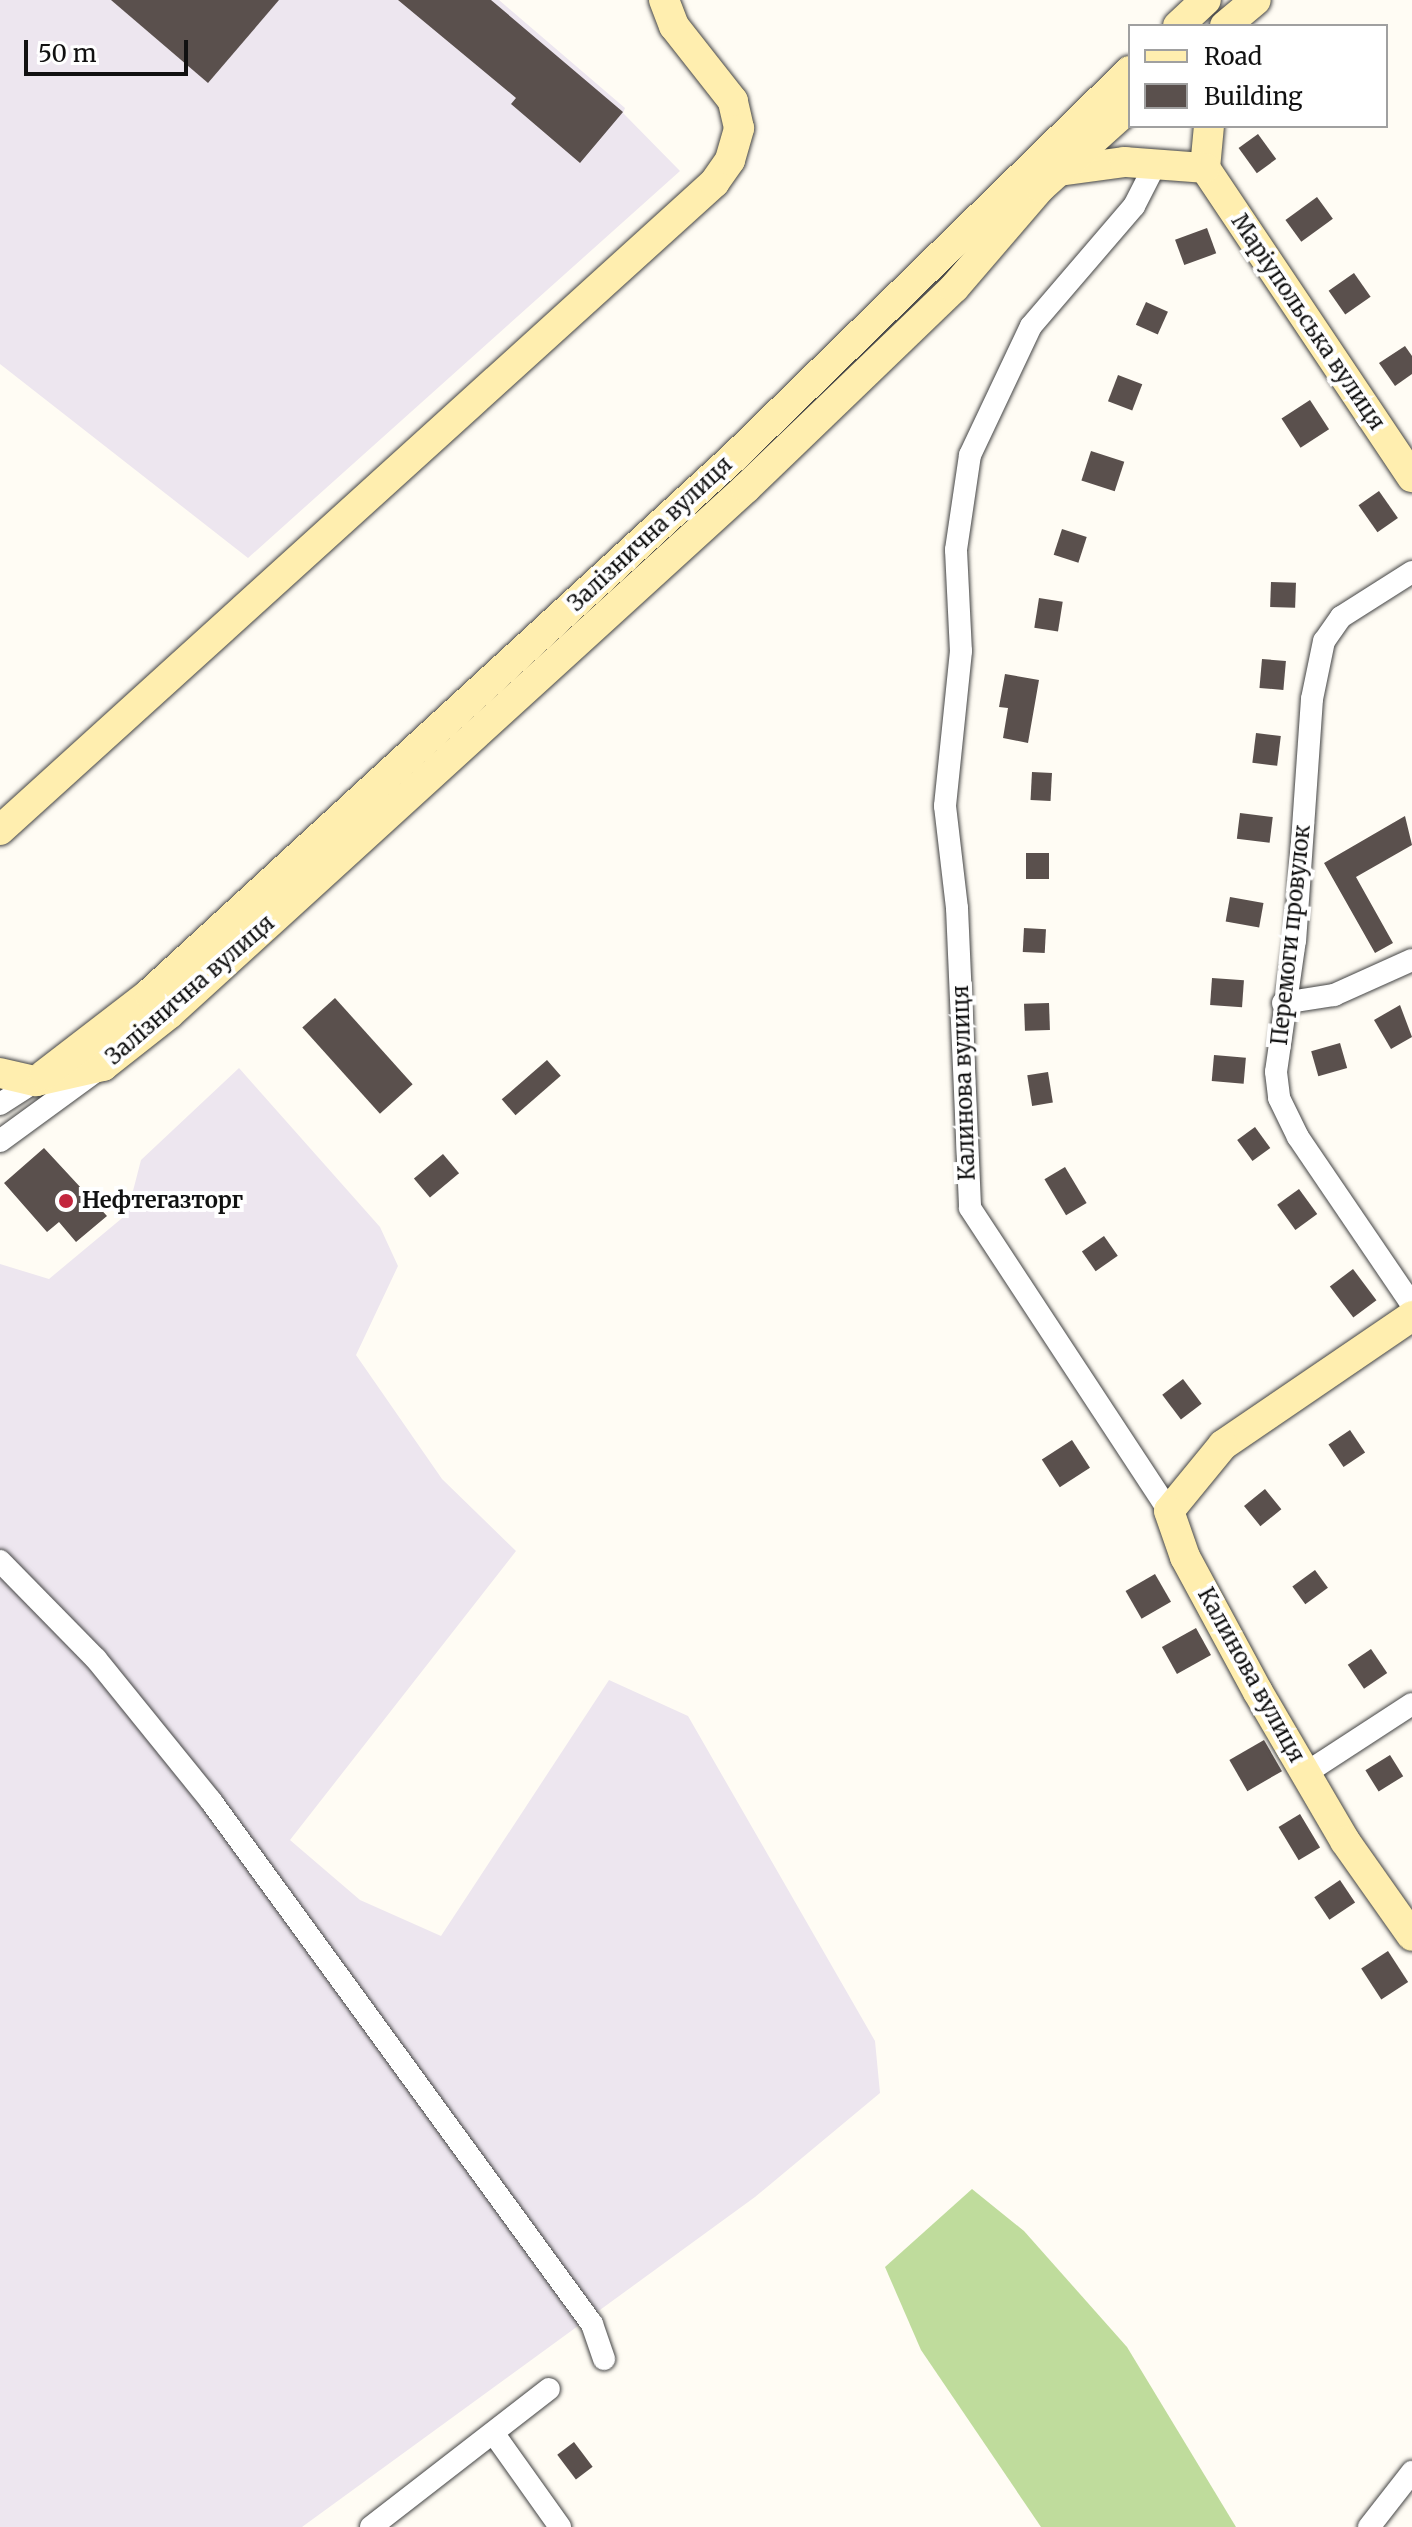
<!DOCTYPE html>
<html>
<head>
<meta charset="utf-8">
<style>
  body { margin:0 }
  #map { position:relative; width:1412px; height:2527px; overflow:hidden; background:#fffcf4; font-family:Merriweather,serif }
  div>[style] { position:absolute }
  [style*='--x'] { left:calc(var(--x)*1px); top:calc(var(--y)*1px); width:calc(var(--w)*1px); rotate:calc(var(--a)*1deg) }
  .industrial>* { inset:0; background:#ede6ef }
  .forest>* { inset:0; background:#bfdc9c }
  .building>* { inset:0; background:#5a504d; transform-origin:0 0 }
  .roads { filter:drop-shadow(0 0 2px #444) drop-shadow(0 0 2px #444) }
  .street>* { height:22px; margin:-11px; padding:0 11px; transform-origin:11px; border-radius:11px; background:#fff }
  .secondary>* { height:30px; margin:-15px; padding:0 15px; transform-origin:15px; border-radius:15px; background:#ffeeaf }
  .dots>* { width:22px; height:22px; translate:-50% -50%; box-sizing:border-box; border:4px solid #fff; border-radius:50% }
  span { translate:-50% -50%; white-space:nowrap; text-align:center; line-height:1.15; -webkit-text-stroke:8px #fff; paint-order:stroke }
  .street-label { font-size:22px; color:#111 }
  .poi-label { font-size:22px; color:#111; font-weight:700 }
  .left { translate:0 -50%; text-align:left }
  .legend { position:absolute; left:1128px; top:24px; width:260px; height:104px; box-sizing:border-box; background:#fff; border:2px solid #a0a0a0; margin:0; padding:10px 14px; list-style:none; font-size:24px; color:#111 }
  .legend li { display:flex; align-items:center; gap:16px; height:40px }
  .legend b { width:40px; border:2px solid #a0a0a0 }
  .scale { position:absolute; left:24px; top:40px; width:164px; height:36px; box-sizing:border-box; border:4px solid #111; border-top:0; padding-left:10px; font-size:24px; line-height:28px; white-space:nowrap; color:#111; -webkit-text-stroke:6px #fff; paint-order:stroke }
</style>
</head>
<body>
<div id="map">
  <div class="industrial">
    <i style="clip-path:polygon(0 0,499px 0,625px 108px,623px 113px,680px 171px,248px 558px,0 364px)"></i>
    <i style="clip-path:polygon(239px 1068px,380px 1227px,398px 1266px,356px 1355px,442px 1479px,516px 1551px,290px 1840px,360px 1900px,441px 1936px,609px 1680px,688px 1716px,875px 2041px,880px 2093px,755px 2197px,302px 2527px,0 2527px,0 1264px,49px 1279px,127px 1214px,141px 1160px)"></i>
  </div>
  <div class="forest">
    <i style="clip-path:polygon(972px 2189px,1024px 2231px,1127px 2347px,1236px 2527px,1041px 2527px,921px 2350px,885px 2267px)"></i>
  </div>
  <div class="building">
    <i style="clip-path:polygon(111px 0,279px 0,208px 83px)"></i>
    <i style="clip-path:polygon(398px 0,491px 0,623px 112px,580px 163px,511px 104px,516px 98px)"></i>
    <i style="left:1258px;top:134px;width:31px;height:24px;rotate:54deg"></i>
    <i style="left:1317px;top:197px;width:27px;height:39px;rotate:54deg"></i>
    <i style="left:1207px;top:228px;width:27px;height:34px;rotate:70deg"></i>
    <i style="left:1354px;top:273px;width:29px;height:31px;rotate:55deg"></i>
    <i style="left:1146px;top:302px;width:24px;height:25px;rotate:24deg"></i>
    <i style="clip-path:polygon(1405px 346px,1412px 356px,1412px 374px,1395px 386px,1379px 363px)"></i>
    <i style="left:1118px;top:375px;width:26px;height:28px;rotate:21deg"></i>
    <i style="left:1310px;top:400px;width:35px;height:34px;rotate:57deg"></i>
    <i style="left:1091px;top:451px;width:35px;height:31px;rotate:18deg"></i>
    <i style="left:1379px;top:491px;width:33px;height:25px;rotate:55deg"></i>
    <i style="left:1062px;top:529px;width:26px;height:27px;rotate:18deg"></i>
    <i style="left:1271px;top:582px;width:25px;height:25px;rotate:2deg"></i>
    <i style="left:1039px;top:598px;width:24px;height:30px;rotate:9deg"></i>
    <i style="left:1262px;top:659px;width:24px;height:29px;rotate:5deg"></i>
    <i style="clip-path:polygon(1005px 674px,1039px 680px,1028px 743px,1003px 738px,1008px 708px,999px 707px)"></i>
    <i style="left:1256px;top:733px;width:25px;height:30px;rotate:7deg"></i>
    <i style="left:1032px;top:772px;width:20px;height:28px;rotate:3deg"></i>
    <i style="left:1240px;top:813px;width:33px;height:26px;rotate:7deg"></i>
    <i style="clip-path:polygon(1405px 816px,1412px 845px,1356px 877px,1393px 943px,1375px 953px,1324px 863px)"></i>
    <i style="left:1026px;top:853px;width:23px;height:26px"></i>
    <i style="left:1230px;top:897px;width:34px;height:25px;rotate:10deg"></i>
    <i style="left:1024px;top:928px;width:22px;height:24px;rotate:3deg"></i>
    <i style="left:1212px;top:978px;width:32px;height:27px;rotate:4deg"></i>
    <i style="left:335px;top:998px;width:116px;height:44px;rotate:48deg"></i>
    <i style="left:1049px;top:1003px;width:27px;height:25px;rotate:88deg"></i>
    <i style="clip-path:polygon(1400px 1005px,1412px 1037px,1391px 1049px,1374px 1020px)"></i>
    <i style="left:1340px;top:1043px;width:26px;height:30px;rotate:74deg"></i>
    <i style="left:1214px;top:1055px;width:32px;height:26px;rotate:5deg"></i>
    <i style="left:547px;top:1060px;width:21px;height:60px;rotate:49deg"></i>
    <i style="left:1048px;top:1072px;width:31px;height:21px;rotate:81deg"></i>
    <i style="left:1255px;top:1127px;width:26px;height:22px;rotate:54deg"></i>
    <i style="clip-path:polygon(44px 1148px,107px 1216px,76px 1242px,59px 1222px,47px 1232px,4px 1183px)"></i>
    <i style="left:443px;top:1154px;width:25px;height:38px;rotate:50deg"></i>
    <i style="left:1065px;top:1167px;width:42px;height:24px;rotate:59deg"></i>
    <i style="left:1299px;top:1189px;width:31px;height:27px;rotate:54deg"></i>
    <i style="left:1104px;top:1236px;width:24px;height:27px;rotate:55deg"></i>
    <i style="left:1353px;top:1269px;width:39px;height:29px;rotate:53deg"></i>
    <i style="left:1183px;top:1379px;width:31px;height:26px;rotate:53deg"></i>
    <i style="left:1350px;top:1430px;width:27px;height:26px;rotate:56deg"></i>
    <i style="left:1072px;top:1440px;width:33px;height:36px;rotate:57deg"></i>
    <i style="left:1265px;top:1489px;width:26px;height:27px;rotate:51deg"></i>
    <i style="left:1315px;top:1570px;width:22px;height:28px;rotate:54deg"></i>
    <i style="left:1155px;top:1574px;width:32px;height:34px;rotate:60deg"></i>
    <i style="left:1196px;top:1628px;width:31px;height:39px;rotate:61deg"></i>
    <i style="left:1371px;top:1649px;width:29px;height:28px;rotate:56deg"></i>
    <i style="left:1264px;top:1740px;width:36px;height:40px;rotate:60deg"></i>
    <i style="left:1390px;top:1755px;width:25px;height:29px;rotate:58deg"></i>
    <i style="left:1300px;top:1814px;width:39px;height:25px;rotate:59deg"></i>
    <i style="left:1340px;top:1880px;width:27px;height:31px;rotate:56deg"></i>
    <i style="left:1388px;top:1951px;width:37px;height:32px;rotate:57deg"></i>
    <i style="left:574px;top:2442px;width:31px;height:21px;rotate:53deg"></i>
  </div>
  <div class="roads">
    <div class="street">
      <i style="--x:1155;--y:165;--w:46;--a:117.1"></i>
      <i style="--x:1134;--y:206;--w:158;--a:130.6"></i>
      <i style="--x:1031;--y:326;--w:143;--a:115.3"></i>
      <i style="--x:970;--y:455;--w:96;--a:98.4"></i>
      <i style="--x:956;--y:550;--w:101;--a:87.2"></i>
      <i style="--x:961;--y:651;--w:156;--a:95.9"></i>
      <i style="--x:945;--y:806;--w:103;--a:83.3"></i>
      <i style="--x:957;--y:908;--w:300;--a:87.5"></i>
      <i style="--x:970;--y:1208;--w:363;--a:56.7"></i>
      <i style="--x:1412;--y:572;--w:84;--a:147.6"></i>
      <i style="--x:1341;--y:617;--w:29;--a:125"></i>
      <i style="--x:1324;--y:641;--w:59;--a:101.7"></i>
      <i style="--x:1312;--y:699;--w:242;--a:94"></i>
      <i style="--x:1295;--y:940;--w:133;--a:98.2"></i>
      <i style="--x:1276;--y:1072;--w:26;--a:83"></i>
      <i style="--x:1279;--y:1098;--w:43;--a:64"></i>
      <i style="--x:1298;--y:1137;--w:203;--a:55.8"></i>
      <i style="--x:1283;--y:1003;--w:52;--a:-8.9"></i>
      <i style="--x:1334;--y:995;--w:85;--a:-24.2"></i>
      <i style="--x:0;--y:1104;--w:43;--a:-32.6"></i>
      <i style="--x:0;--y:1141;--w:119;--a:-36.1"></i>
      <i style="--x:0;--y:1561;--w:137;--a:45.6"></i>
      <i style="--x:96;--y:1659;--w:183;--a:51"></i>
      <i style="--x:211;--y:1801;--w:647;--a:53.93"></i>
      <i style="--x:592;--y:2324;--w:37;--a:71"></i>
      <i style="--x:1306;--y:1773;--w:126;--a:-33.1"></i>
      <i style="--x:494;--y:2434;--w:114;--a:54.6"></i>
      <i style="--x:371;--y:2527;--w:225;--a:-37.8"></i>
      <i style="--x:1369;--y:2527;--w:70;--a:-52"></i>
    </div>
    <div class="secondary">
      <i style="--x:1178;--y:26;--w:38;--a:-43"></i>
      <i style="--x:1225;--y:26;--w:40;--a:-40"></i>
      <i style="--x:1205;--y:168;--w:372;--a:56.2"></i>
      <i style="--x:1205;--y:168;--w:42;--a:-84.6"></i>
      <i style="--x:1059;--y:171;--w:67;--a:-7.8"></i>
      <i style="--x:1125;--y:162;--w:80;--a:4.3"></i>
      <i style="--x:0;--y:830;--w:964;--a:-42.18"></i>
      <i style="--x:714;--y:183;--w:28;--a:-55"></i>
      <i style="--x:730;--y:160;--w:33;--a:-74"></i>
      <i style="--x:739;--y:128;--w:28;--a:-103"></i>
      <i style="--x:733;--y:101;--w:95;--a:-128.2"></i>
      <i style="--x:674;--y:26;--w:28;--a:-111"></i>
      <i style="--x:0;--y:1073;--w:37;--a:13"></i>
      <i style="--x:36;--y:1081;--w:69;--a:-12.6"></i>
      <i style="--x:103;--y:1066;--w:84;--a:-38.2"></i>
      <i style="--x:169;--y:1014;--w:781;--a:-42.35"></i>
      <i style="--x:746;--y:488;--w:289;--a:-43.9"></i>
      <i style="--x:954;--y:288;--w:133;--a:-49.3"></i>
      <i style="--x:1041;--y:187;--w:120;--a:-42"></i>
      <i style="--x:44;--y:1075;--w:133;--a:-37.6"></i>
      <i style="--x:149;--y:994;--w:794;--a:-42.55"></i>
      <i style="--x:734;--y:457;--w:553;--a:-44.27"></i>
      <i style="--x:1412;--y:1316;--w:229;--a:145.7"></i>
      <i style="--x:1223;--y:1445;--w:85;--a:129.3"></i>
      <i style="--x:1169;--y:1511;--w:49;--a:70.8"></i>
      <i style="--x:1185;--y:1557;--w:153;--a:61.6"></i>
      <i style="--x:1258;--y:1692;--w:173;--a:59.7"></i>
      <i style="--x:1345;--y:1841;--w:116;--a:54.8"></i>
    </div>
  </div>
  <div class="dots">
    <i style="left:66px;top:1201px;background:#c3263e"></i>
  </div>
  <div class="street-label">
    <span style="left:1308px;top:322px;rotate:56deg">Маріупольська вулиця</span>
    <span style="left:650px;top:534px;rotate:-43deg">Залізнична вулиця</span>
    <span style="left:1291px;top:935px;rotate:-84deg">Перемоги провулок</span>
    <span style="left:190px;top:990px;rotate:-41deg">Залізнична вулиця</span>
    <span style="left:964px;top:1083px;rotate:-92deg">Калинова вулиця</span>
    <span style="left:1251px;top:1675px;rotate:61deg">Калинова вулиця</span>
  </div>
  <div class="poi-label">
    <span class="left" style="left:82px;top:1201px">Нефтегазторг</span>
  </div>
  <ul class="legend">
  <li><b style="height:10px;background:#ffeeaf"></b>Road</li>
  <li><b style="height:22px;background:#5a504d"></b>Building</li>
  </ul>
  <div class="scale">50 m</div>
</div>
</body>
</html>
